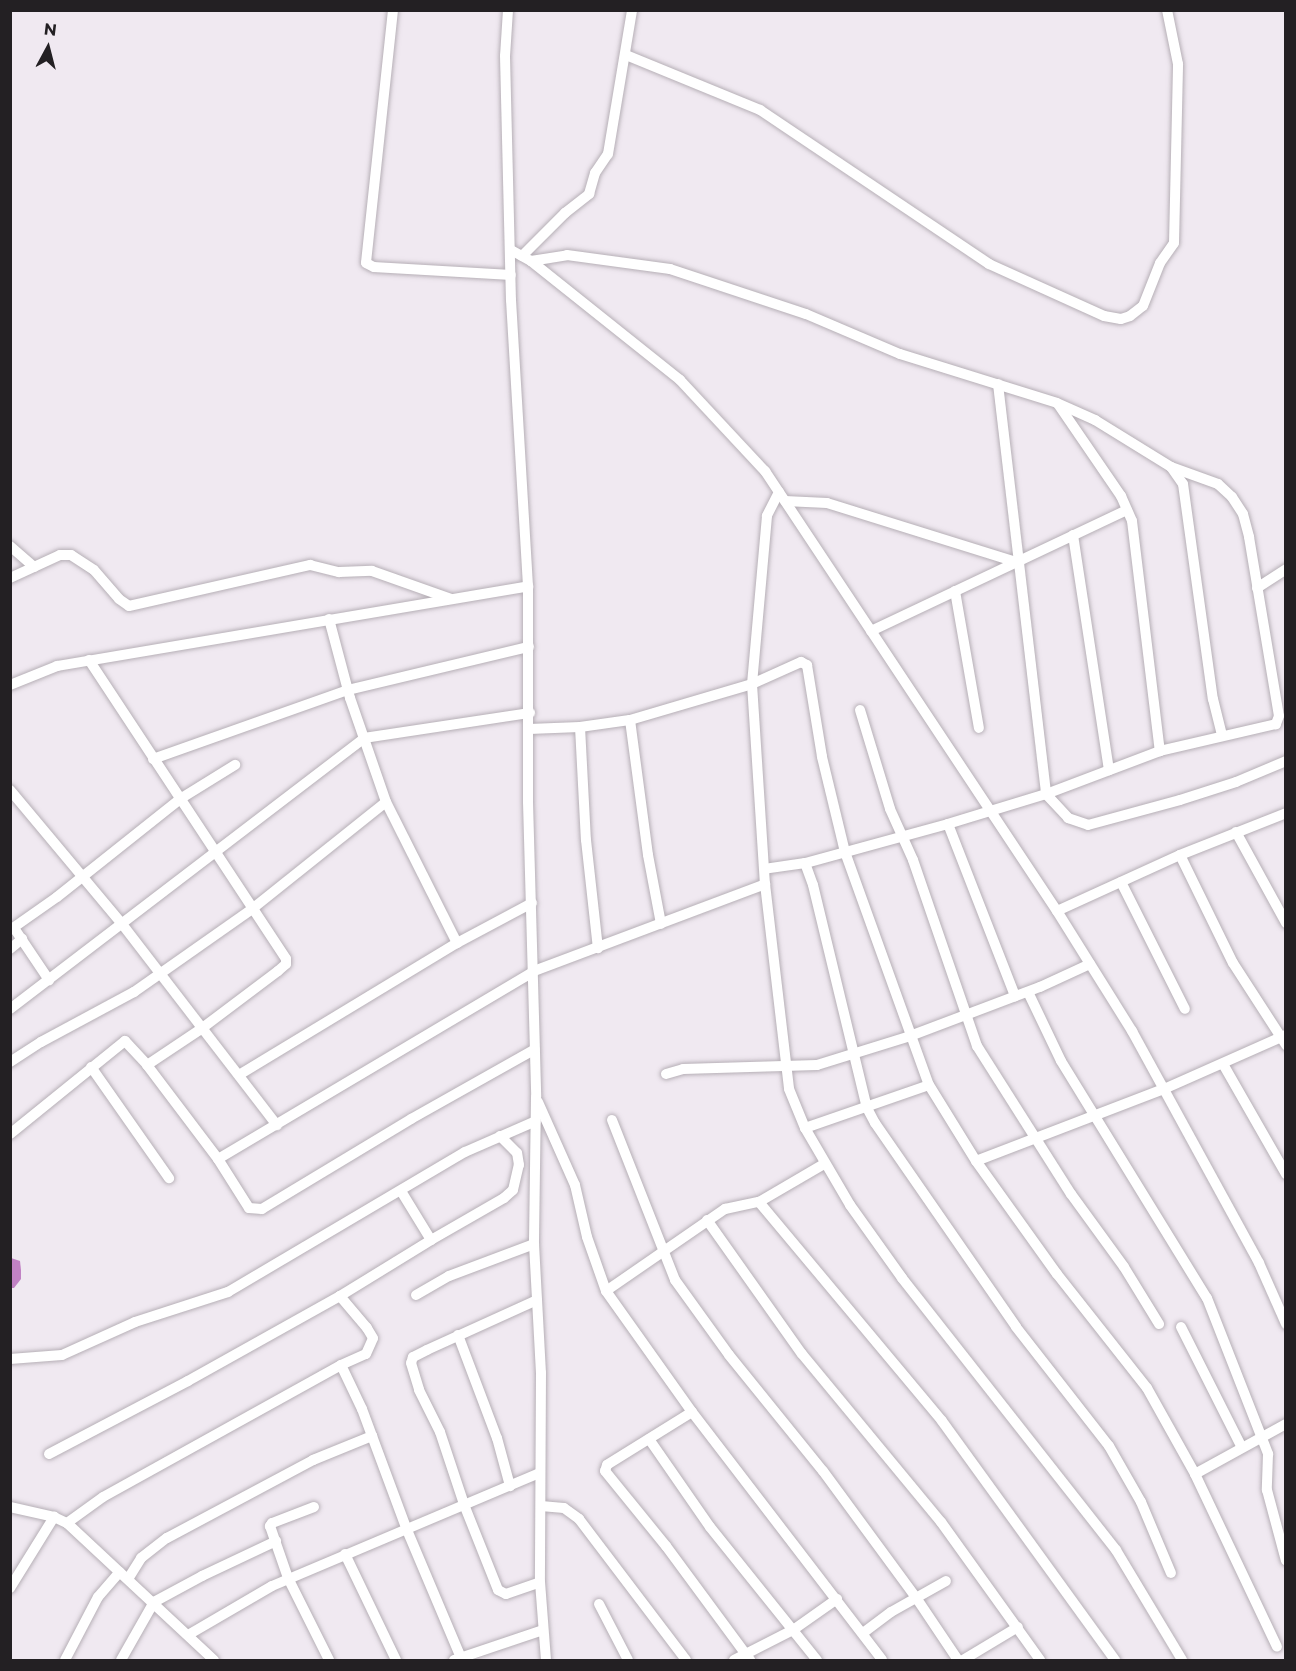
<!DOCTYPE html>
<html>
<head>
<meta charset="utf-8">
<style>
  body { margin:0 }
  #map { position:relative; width:1296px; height:1671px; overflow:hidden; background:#f0e9f1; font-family:Montserrat,sans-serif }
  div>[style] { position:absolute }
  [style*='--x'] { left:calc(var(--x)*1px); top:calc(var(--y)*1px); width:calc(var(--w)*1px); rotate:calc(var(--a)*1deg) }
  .water>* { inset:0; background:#c182c4 }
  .roads { filter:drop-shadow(0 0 2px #b6afb6) drop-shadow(0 0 2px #b6afb6) }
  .minor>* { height:10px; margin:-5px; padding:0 5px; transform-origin:5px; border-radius:5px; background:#fff }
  span { translate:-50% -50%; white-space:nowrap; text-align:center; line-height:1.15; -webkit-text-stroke:4.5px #f0e9f1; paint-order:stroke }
  .frame { position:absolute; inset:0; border:12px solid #232023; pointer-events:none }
  .north { position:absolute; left:18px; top:18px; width:60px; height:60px; -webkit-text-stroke:4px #f0e9f1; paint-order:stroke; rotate:7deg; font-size:16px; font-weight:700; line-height:24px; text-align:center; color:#232023 }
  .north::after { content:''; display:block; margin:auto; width:21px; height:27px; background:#232023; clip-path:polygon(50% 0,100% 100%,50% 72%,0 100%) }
</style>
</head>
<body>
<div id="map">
  <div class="water">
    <i style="clip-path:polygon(11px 1258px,20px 1261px,21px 1270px,21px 1279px,14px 1288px,11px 1288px)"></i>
  </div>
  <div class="roads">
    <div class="minor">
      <i style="--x:393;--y:10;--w:254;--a:96.1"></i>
      <i style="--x:366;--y:263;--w:9;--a:27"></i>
      <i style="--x:374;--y:267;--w:137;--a:3.3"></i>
      <i style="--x:508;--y:10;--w:46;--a:93.7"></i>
      <i style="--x:505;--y:56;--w:244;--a:88.6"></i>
      <i style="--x:511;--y:300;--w:287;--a:86.6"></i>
      <i style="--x:528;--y:586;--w:216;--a:90"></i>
      <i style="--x:528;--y:802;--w:295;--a:88.4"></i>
      <i style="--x:536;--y:1097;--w:147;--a:90.8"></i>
      <i style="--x:534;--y:1244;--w:129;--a:86.9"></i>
      <i style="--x:541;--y:1373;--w:209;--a:90.3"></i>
      <i style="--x:540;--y:1582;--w:78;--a:85.6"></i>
      <i style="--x:626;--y:55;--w:145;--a:22.3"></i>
      <i style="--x:760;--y:110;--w:276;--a:33.9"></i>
      <i style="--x:989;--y:264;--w:126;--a:24.3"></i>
      <i style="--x:1104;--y:316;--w:17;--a:10"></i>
      <i style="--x:1121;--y:319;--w:9;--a:-18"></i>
      <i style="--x:1130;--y:316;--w:16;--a:-38"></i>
      <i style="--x:1143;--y:306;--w:46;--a:-68.4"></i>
      <i style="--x:1160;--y:263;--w:24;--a:-55"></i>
      <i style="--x:1174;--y:243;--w:179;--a:-88.7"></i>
      <i style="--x:1178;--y:64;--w:55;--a:-101.5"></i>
      <i style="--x:511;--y:250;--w:23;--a:29"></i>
      <i style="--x:531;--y:261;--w:191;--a:38.6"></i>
      <i style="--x:680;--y:380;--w:125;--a:47"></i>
      <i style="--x:765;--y:471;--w:528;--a:56.43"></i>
      <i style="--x:1057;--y:911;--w:142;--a:58"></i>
      <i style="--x:1132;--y:1031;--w:264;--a:61.3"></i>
      <i style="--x:1259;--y:1263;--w:67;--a:66.1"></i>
      <i style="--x:522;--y:256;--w:61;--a:-45"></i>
      <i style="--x:565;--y:213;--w:31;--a:-38"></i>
      <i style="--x:589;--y:194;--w:22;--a:-74"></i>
      <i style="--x:595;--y:173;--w:23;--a:-56"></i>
      <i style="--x:608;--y:154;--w:146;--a:-80.5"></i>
      <i style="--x:531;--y:261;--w:36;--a:-9"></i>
      <i style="--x:567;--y:255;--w:104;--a:7.7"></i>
      <i style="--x:670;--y:269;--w:143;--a:18.3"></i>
      <i style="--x:806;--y:314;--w:102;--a:23.1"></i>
      <i style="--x:900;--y:354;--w:164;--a:17.3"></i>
      <i style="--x:1057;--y:403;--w:42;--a:24.1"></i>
      <i style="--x:1095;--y:420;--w:89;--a:31.7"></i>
      <i style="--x:1171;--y:467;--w:50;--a:19.9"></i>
      <i style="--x:1218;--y:484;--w:19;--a:43"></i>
      <i style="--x:1232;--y:497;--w:20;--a:57"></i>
      <i style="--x:1243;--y:514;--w:24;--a:75"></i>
      <i style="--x:1249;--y:537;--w:181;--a:80.5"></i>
      <i style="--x:1279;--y:716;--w:9;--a:111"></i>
      <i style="--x:1276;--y:724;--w:119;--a:166.9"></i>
      <i style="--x:1160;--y:751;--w:122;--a:159.3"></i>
      <i style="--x:1046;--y:794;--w:102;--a:163"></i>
      <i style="--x:948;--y:824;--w:148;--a:164.7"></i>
      <i style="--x:805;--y:863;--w:41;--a:171.7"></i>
      <i style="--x:998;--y:384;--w:413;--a:83.3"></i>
      <i style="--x:1046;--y:794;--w:33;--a:47"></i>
      <i style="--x:1068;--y:818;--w:21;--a:19"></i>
      <i style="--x:1088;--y:825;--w:95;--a:-15.2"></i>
      <i style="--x:1180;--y:800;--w:59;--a:-17.8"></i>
      <i style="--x:1236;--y:782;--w:54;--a:-22.8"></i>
      <i style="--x:1058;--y:404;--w:112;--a:55.6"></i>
      <i style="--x:1121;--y:496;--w:27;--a:66"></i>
      <i style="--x:1132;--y:521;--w:232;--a:83.1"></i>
      <i style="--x:1171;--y:467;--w:21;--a:55"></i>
      <i style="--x:1183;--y:484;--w:217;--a:82.1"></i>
      <i style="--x:1213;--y:699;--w:38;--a:76"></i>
      <i style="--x:779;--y:492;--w:27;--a:117"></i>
      <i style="--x:767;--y:516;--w:169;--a:95.1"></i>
      <i style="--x:752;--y:684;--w:200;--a:86.3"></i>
      <i style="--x:765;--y:884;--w:206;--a:83.3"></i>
      <i style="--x:789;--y:1089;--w:42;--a:67.7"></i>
      <i style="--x:805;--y:1128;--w:89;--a:59.7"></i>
      <i style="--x:850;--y:1205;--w:90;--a:54.5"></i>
      <i style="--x:902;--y:1278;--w:346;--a:51.8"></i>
      <i style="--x:1116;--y:1550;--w:128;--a:59"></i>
      <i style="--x:785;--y:501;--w:42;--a:2.7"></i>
      <i style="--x:827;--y:503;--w:199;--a:17.3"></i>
      <i style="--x:1073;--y:535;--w:238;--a:81.3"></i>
      <i style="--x:10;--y:546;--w:32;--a:41"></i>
      <i style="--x:10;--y:578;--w:55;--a:-24.7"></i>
      <i style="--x:60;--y:555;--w:11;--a:0"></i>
      <i style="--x:71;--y:555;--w:27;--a:33"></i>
      <i style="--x:94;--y:570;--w:38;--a:49"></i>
      <i style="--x:119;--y:599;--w:12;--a:35"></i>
      <i style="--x:129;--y:606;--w:186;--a:-12.8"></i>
      <i style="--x:310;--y:565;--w:30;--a:14"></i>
      <i style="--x:339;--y:572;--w:33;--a:-2"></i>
      <i style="--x:372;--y:571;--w:84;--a:19.5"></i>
      <i style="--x:1257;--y:588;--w:35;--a:-33"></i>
      <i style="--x:955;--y:591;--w:139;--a:80.1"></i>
      <i style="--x:329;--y:619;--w:82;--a:75.1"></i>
      <i style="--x:350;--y:698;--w:110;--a:70.9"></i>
      <i style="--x:386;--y:802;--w:158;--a:63.3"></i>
      <i style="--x:871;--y:631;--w:283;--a:-25.3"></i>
      <i style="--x:89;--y:660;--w:358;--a:56.6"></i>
      <i style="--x:286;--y:959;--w:5;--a:90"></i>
      <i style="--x:286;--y:964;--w:11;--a:139"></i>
      <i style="--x:278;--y:971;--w:96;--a:143"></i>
      <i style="--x:201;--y:1029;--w:65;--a:146.3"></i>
      <i style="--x:10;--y:685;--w:51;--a:-22"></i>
      <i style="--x:57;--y:666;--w:478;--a:-9.6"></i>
      <i style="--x:860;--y:710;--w:103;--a:73.1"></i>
      <i style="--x:890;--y:809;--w:56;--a:65.7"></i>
      <i style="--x:913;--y:860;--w:197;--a:71"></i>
      <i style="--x:977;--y:1046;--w:175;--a:57.6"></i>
      <i style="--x:1071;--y:1194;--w:90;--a:54"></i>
      <i style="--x:1124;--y:1267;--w:67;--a:58.4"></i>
      <i style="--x:630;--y:720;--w:136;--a:82.4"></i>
      <i style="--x:648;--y:855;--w:70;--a:79.3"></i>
      <i style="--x:580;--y:727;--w:113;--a:87"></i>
      <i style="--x:586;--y:840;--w:109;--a:83.7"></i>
      <i style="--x:529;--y:729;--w:51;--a:-2.2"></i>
      <i style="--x:580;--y:727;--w:50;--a:-8"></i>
      <i style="--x:630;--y:720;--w:127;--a:-16.4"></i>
      <i style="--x:752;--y:684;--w:54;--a:-24.2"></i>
      <i style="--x:801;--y:662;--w:7;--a:27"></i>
      <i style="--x:807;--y:665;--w:93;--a:80.7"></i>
      <i style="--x:822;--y:757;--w:98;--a:76.4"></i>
      <i style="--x:845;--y:852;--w:248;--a:70.2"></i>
      <i style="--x:929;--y:1085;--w:89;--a:58.3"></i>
      <i style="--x:976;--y:1161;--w:139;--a:54.4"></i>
      <i style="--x:1057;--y:1274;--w:145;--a:51.7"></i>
      <i style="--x:1147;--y:1388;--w:98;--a:60.8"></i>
      <i style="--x:1195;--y:1474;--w:191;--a:64.6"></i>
      <i style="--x:153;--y:759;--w:207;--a:-19.5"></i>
      <i style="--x:348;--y:690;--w:186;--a:-13.4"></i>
      <i style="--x:10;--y:790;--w:175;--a:50.1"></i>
      <i style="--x:122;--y:924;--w:254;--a:52.4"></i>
      <i style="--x:948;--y:824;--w:185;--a:68.7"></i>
      <i style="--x:1236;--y:832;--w:104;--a:61.2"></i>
      <i style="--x:1180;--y:855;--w:120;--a:63.9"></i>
      <i style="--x:1233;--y:963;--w:98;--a:57.1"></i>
      <i style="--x:805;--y:863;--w:23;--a:70"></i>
      <i style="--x:813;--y:885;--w:229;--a:76.4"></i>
      <i style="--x:867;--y:1108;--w:17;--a:62"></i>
      <i style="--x:875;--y:1123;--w:248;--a:55.3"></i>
      <i style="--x:1016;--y:1327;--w:151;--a:52"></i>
      <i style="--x:1109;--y:1446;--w:64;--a:60.3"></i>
      <i style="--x:1141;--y:1502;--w:77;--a:67.1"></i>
      <i style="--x:1121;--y:882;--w:142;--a:63.3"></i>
      <i style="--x:1057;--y:911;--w:135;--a:-24.5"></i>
      <i style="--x:1180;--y:855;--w:114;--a:-21.6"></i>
      <i style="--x:14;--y:928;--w:63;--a:56.1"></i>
      <i style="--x:10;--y:930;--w:57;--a:-35.1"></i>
      <i style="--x:57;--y:897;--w:157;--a:-38.5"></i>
      <i style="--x:180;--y:799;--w:65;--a:-31.7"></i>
      <i style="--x:10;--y:949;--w:16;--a:-40"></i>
      <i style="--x:1028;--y:992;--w:76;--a:64.4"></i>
      <i style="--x:1061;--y:1061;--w:278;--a:58.4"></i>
      <i style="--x:1207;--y:1298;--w:168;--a:68.6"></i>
      <i style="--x:1268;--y:1454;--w:36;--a:92"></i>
      <i style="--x:1267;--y:1490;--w:73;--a:75"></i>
      <i style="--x:10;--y:1009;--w:446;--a:-37.4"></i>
      <i style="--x:364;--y:738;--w:168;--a:-8.6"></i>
      <i style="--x:10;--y:1062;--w:37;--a:-33"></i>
      <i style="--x:41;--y:1042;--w:106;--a:-28.3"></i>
      <i style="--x:134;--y:992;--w:144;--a:-35.1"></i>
      <i style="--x:252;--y:909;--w:171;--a:-38.6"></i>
      <i style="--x:1223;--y:1064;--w:127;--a:60.2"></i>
      <i style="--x:91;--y:1067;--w:136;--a:54.9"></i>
      <i style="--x:666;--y:1074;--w:18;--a:-16"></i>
      <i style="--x:683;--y:1069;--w:134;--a:-1.7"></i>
      <i style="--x:817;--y:1065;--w:97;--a:-17.3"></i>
      <i style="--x:910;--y:1036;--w:139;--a:-20.7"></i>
      <i style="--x:1040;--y:987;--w:55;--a:-24.7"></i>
      <i style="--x:239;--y:1075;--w:255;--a:-31.2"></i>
      <i style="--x:457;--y:943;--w:85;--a:-28.1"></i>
      <i style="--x:538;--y:1102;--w:91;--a:66"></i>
      <i style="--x:575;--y:1185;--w:53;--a:77"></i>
      <i style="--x:587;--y:1237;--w:57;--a:70.6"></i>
      <i style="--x:606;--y:1291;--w:148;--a:54.6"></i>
      <i style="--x:692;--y:1412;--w:312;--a:52.5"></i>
      <i style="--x:612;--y:1120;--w:172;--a:68.5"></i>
      <i style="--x:675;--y:1280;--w:92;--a:54.2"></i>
      <i style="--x:729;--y:1355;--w:149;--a:51"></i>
      <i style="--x:823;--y:1471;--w:159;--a:53.7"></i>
      <i style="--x:917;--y:1599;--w:73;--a:56.1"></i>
      <i style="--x:805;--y:1128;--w:131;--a:-19.1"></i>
      <i style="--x:10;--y:1134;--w:148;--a:-39"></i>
      <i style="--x:125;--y:1041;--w:33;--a:47"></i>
      <i style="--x:147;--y:1065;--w:118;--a:52.9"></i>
      <i style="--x:218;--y:1159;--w:58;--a:57.7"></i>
      <i style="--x:249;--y:1208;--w:13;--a:4"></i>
      <i style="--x:262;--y:1209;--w:174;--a:-31.1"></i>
      <i style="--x:411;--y:1119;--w:142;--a:-29.4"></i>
      <i style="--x:218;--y:1159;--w:368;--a:-30.7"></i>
      <i style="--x:534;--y:971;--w:247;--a:-20.6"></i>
      <i style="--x:976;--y:1161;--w:201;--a:-21"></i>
      <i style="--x:1164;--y:1089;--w:133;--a:-23.9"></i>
      <i style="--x:759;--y:1202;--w:285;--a:50.1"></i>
      <i style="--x:942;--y:1421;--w:295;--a:54.1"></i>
      <i style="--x:707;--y:1220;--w:164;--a:54.7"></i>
      <i style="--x:802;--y:1354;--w:218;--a:50.4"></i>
      <i style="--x:941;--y:1522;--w:170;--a:54.3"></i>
      <i style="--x:431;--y:1240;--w:84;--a:-29.9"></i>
      <i style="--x:504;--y:1198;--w:12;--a:-42"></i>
      <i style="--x:513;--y:1190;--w:26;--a:-77"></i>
      <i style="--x:519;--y:1165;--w:12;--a:-99"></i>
      <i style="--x:517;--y:1153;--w:24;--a:-135"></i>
      <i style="--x:606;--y:1291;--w:145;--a:-34.6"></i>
      <i style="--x:725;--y:1209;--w:35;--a:-12"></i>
      <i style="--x:759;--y:1202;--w:75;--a:-30.3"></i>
      <i style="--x:416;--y:1295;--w:38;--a:-30"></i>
      <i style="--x:449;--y:1276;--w:91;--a:-20.6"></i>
      <i style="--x:537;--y:1300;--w:121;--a:155.6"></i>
      <i style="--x:427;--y:1350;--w:16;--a:153"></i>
      <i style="--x:413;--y:1357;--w:6;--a:108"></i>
      <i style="--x:411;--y:1363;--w:28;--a:73"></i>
      <i style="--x:419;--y:1390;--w:47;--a:63.4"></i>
      <i style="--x:440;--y:1432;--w:79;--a:71.6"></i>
      <i style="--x:465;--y:1507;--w:89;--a:68.3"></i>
      <i style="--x:498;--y:1590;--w:9;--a:27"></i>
      <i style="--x:506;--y:1594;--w:36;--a:-19"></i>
      <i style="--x:1181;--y:1327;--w:133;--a:63.2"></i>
      <i style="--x:458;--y:1335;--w:110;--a:69.3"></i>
      <i style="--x:497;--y:1438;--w:50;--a:74.8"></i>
      <i style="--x:10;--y:1359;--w:52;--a:-4.4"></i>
      <i style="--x:62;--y:1355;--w:80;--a:-24.3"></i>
      <i style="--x:135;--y:1322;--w:98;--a:-17.9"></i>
      <i style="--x:228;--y:1292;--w:275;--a:-30.6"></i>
      <i style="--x:465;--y:1152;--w:77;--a:-23.6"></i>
      <i style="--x:341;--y:1365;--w:49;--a:64.5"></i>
      <i style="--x:362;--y:1409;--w:129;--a:69.6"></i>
      <i style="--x:407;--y:1530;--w:139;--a:67.1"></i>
      <i style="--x:692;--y:1412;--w:100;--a:148.1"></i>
      <i style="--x:607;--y:1465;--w:6;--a:108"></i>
      <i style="--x:605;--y:1471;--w:97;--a:50.9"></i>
      <i style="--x:666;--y:1546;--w:142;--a:53.6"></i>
      <i style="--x:649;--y:1439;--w:107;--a:55.3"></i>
      <i style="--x:710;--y:1527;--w:171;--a:51.2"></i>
      <i style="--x:49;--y:1454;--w:157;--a:-27.7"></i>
      <i style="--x:188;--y:1381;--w:174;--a:-29.2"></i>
      <i style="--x:340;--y:1296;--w:107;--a:-31.6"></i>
      <i style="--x:431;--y:1240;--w:57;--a:-121.5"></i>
      <i style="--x:1195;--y:1474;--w:104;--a:-28.8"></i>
      <i style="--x:541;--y:1506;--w:23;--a:5"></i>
      <i style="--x:564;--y:1508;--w:19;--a:36"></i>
      <i style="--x:579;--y:1519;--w:177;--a:52.8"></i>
      <i style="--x:10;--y:1507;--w:45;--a:12.8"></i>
      <i style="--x:54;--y:1517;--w:14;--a:25"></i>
      <i style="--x:67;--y:1523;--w:201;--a:43"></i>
      <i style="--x:314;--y:1507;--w:45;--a:159.1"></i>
      <i style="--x:272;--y:1523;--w:4;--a:124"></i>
      <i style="--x:270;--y:1526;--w:55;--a:70.9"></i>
      <i style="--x:288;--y:1578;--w:92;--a:63.4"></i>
      <i style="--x:67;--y:1523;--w:44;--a:-35.8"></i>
      <i style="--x:103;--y:1497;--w:272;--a:-29"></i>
      <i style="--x:341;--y:1365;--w:27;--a:-24"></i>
      <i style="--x:366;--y:1354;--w:17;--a:-66"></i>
      <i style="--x:373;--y:1338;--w:12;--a:-121"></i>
      <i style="--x:367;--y:1328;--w:42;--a:-130.2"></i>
      <i style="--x:345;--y:1554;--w:118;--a:64.3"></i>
      <i style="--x:128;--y:1579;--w:25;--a:-58"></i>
      <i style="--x:141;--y:1558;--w:33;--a:-38"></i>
      <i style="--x:167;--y:1538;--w:166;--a:-28.1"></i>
      <i style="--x:313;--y:1460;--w:64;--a:-22.1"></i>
      <i style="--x:10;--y:1588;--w:84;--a:-58.2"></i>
      <i style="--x:599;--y:1604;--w:63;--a:62.6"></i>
      <i style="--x:863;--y:1633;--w:35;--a:-37"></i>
      <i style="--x:891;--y:1612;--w:63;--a:-29.4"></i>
      <i style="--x:188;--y:1635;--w:97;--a:-30.3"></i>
      <i style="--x:272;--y:1586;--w:291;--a:-22.9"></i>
      <i style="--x:65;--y:1660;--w:71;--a:-62.4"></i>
      <i style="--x:98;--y:1597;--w:33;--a:-49"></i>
      <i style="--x:121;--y:1660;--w:67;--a:-60.4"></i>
      <i style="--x:154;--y:1602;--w:55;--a:-28.4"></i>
      <i style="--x:202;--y:1576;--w:82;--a:-25.3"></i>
      <i style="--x:454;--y:1660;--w:94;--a:-18.6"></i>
      <i style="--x:734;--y:1660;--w:66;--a:-27"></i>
      <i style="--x:793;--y:1630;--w:54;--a:-35.2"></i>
      <i style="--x:963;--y:1660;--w:64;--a:-31"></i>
    </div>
  </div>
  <div class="frame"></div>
  <div class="north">N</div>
</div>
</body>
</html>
